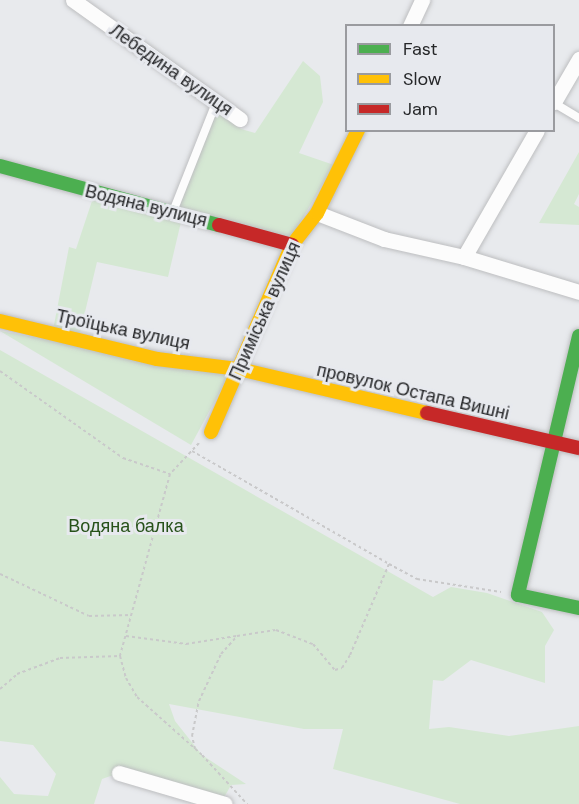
<!DOCTYPE html>
<html>
<head>
<meta charset="utf-8">
<style>
  body { margin:0 }
  #map { position:relative; width:579px; height:804px; overflow:hidden; background:#e8eaed; font-family:"DM Sans",sans-serif }
  div>[style] { position:absolute }
  [style*='--x'] { left:calc(var(--x)*1px); top:calc(var(--y)*1px); width:calc(var(--w)*1px); rotate:calc(var(--a)*1deg) }
  .green>* { inset:0; background:#d5e8d3 }
  .path>* { height:2px; margin-top:-1px; transform-origin:0; background:repeating-linear-gradient(90deg,#c9c9ca 0 3px,transparent 0 6px) }
  .roads { filter:drop-shadow(0 0 2px #bdbec0) drop-shadow(0 0 2px #bdbec0) }
  .lane>* { height:8px; margin:-4px; padding:0 4px; transform-origin:4px; border-radius:4px; background:#fcfcfc }
  .street>* { height:15px; margin:-7.5px; padding:0 7.5px; transform-origin:7.5px; border-radius:7.5px; background:#fcfcfc }
  .fast>* { height:14px; margin:-7px; padding:0 7px; transform-origin:7px; border-radius:7px; background:#4caf50 }
  .slow>* { height:14px; margin:-7px; padding:0 7px; transform-origin:7px; border-radius:7px; background:#ffc107 }
  .jam>* { height:14px; margin:-7px; padding:0 7px; transform-origin:7px; border-radius:7px; background:#c62828 }
  span { translate:-50% -50%; white-space:nowrap; text-align:center; line-height:1.15; -webkit-text-stroke:6px #e7e9ee; paint-order:stroke }
  .street-label { font-size:18px; color:#262729 }
  .park-label { font-size:18px; color:#265119 }
  .legend { position:absolute; left:345px; top:24px; width:210px; height:108px; box-sizing:border-box; background:#e7e9ee; border:2px solid #9a9b9f; margin:0; padding:8px 10px; list-style:none; font-size:18px; color:#262729 }
  .legend li { display:flex; align-items:center; gap:12px; height:30px }
  .legend b { width:30px; border:2px solid #9a9b9f }
</style>
</head>
<body>
<div id="map">
  <div class="green">
    <i style="clip-path:polygon(303px 61px,320px 76px,323px 102px,299px 153px,334px 165px,289px 241px,178px 210px,217px 110px,241px 129px,255px 133px)"></i>
    <i style="clip-path:polygon(579px 152px,579px 194px,574px 204px,579px 207px,579px 225px,539px 223px)"></i>
    <i style="clip-path:polygon(93px 198px,181px 222px,168px 277px,97px 262px,79px 337px,53px 330px,69px 247px,76px 249px)"></i>
    <i style="clip-path:polygon(0 331px,230px 373px,191px 445px)"></i>
    <i style="clip-path:polygon(0 350px,433px 597px,451px 587px,487px 593px,542px 612px,554px 630px,545px 646px,545px 683px,471px 660px,443px 681px,433px 680px,429px 729px,449px 727px,509px 736px,579px 726px,579px 804px,460px 804px,333px 769px,343px 729px,304px 729px,169px 704px,175px 721px,202px 755px,246px 784px,231px 785px,221px 803px,119px 773px,102px 779px,94px 804px,0 804px,0 777px,14px 794px,48px 796px,56px 774px,33px 745px,0 741px)"></i>
  </div>
  <div class="path">
    <i style="--x:0;--y:371;--w:151;--a:35.3"></i>
    <i style="--x:123;--y:458;--w:50;--a:18.8"></i>
    <i style="--x:199;--y:443;--w:42;--a:133.1"></i>
    <i style="--x:170;--y:474;--w:189;--a:105.4"></i>
    <i style="--x:120;--y:656;--w:23;--a:75"></i>
    <i style="--x:126;--y:678;--w:22;--a:60"></i>
    <i style="--x:137;--y:697;--w:87;--a:41.7"></i>
    <i style="--x:202;--y:755;--w:67;--a:47.4"></i>
    <i style="--x:192;--y:451;--w:227;--a:29.8"></i>
    <i style="--x:0;--y:574;--w:98;--a:25.3"></i>
    <i style="--x:89;--y:616;--w:43;--a:-1.3"></i>
    <i style="--x:126;--y:636;--w:61;--a:7.6"></i>
    <i style="--x:186;--y:644;--w:51;--a:-9.1"></i>
    <i style="--x:0;--y:689;--w:23;--a:-41"></i>
    <i style="--x:17;--y:674;--w:46;--a:-20.4"></i>
    <i style="--x:60;--y:658;--w:60;--a:-1.9"></i>
    <i style="--x:195;--y:749;--w:13;--a:-103"></i>
    <i style="--x:192;--y:736;--w:36;--a:-79"></i>
    <i style="--x:199;--y:701;--w:52;--a:-64.9"></i>
    <i style="--x:221;--y:654;--w:24;--a:-48"></i>
    <i style="--x:237;--y:636;--w:39;--a:-9"></i>
    <i style="--x:276;--y:630;--w:40;--a:21"></i>
    <i style="--x:313;--y:644;--w:34;--a:50"></i>
    <i style="--x:335;--y:670;--w:7;--a:-16"></i>
    <i style="--x:342;--y:668;--w:15;--a:-58"></i>
    <i style="--x:350;--y:655;--w:99;--a:-66.8"></i>
    <i style="--x:389;--y:564;--w:32;--a:28"></i>
    <i style="--x:417;--y:579;--w:85;--a:8.8"></i>
  </div>
  <div class="roads">
    <div class="lane">
      <i style="--x:554;--y:103;--w:29;--a:31"></i>
      <i style="--x:174;--y:209;--w:114;--a:-68.4"></i>
    </div>
    <div class="street">
      <i style="--x:73;--y:0;--w:205;--a:35.5"></i>
      <i style="--x:410;--y:26;--w:29;--a:-65"></i>
      <i style="--x:554;--y:102;--w:50;--a:-59.8"></i>
      <i style="--x:317;--y:213;--w:72;--a:21.2"></i>
      <i style="--x:384;--y:239;--w:82;--a:12.7"></i>
      <i style="--x:464;--y:257;--w:120;--a:16.9"></i>
      <i style="--x:464;--y:257;--w:146;--a:-60.1"></i>
      <i style="--x:119;--y:773;--w:110;--a:16.3"></i>
    </div>
    <div class="fast">
      <i style="--x:0;--y:166;--w:227;--a:15.1"></i>
      <i style="--x:579;--y:336;--w:266;--a:103.3"></i>
      <i style="--x:518;--y:595;--w:62;--a:12"></i>
    </div>
    <div class="slow">
      <i style="--x:0;--y:321;--w:162;--a:13.6"></i>
      <i style="--x:157;--y:359;--w:83;--a:7"></i>
      <i style="--x:239;--y:369;--w:193;--a:13.2"></i>
      <i style="--x:211;--y:432;--w:204;--a:-66.6"></i>
      <i style="--x:292;--y:245;--w:41;--a:-52"></i>
      <i style="--x:317;--y:213;--w:93;--a:-63.7"></i>
    </div>
    <div class="jam">
      <i style="--x:219;--y:225;--w:76;--a:15.3"></i>
      <i style="--x:427;--y:413;--w:156;--a:13"></i>
    </div>
  </div>
  <div class="street-label">
    <span style="left:171px;top:70px;rotate:35deg">Лебедина вулиця</span>
    <span style="left:146px;top:206px;rotate:14deg">Водяна вулиця</span>
    <span style="left:265px;top:311px;rotate:-66deg">Приміська вулиця</span>
    <span style="left:123px;top:330px;rotate:12deg">Троїцька вулиця</span>
    <span style="left:413px;top:392px;rotate:13deg">провулок Остапа Вишні</span>
  </div>
  <div class="park-label">
    <span style="left:126px;top:526px">Водяна балка</span>
  </div>
  <ul class="legend">
  <li><b style="height:8px;background:#4caf50"></b>Fast</li>
  <li><b style="height:8px;background:#ffc107"></b>Slow</li>
  <li><b style="height:8px;background:#c62828"></b>Jam</li>
  </ul>
</div>
</body>
</html>
